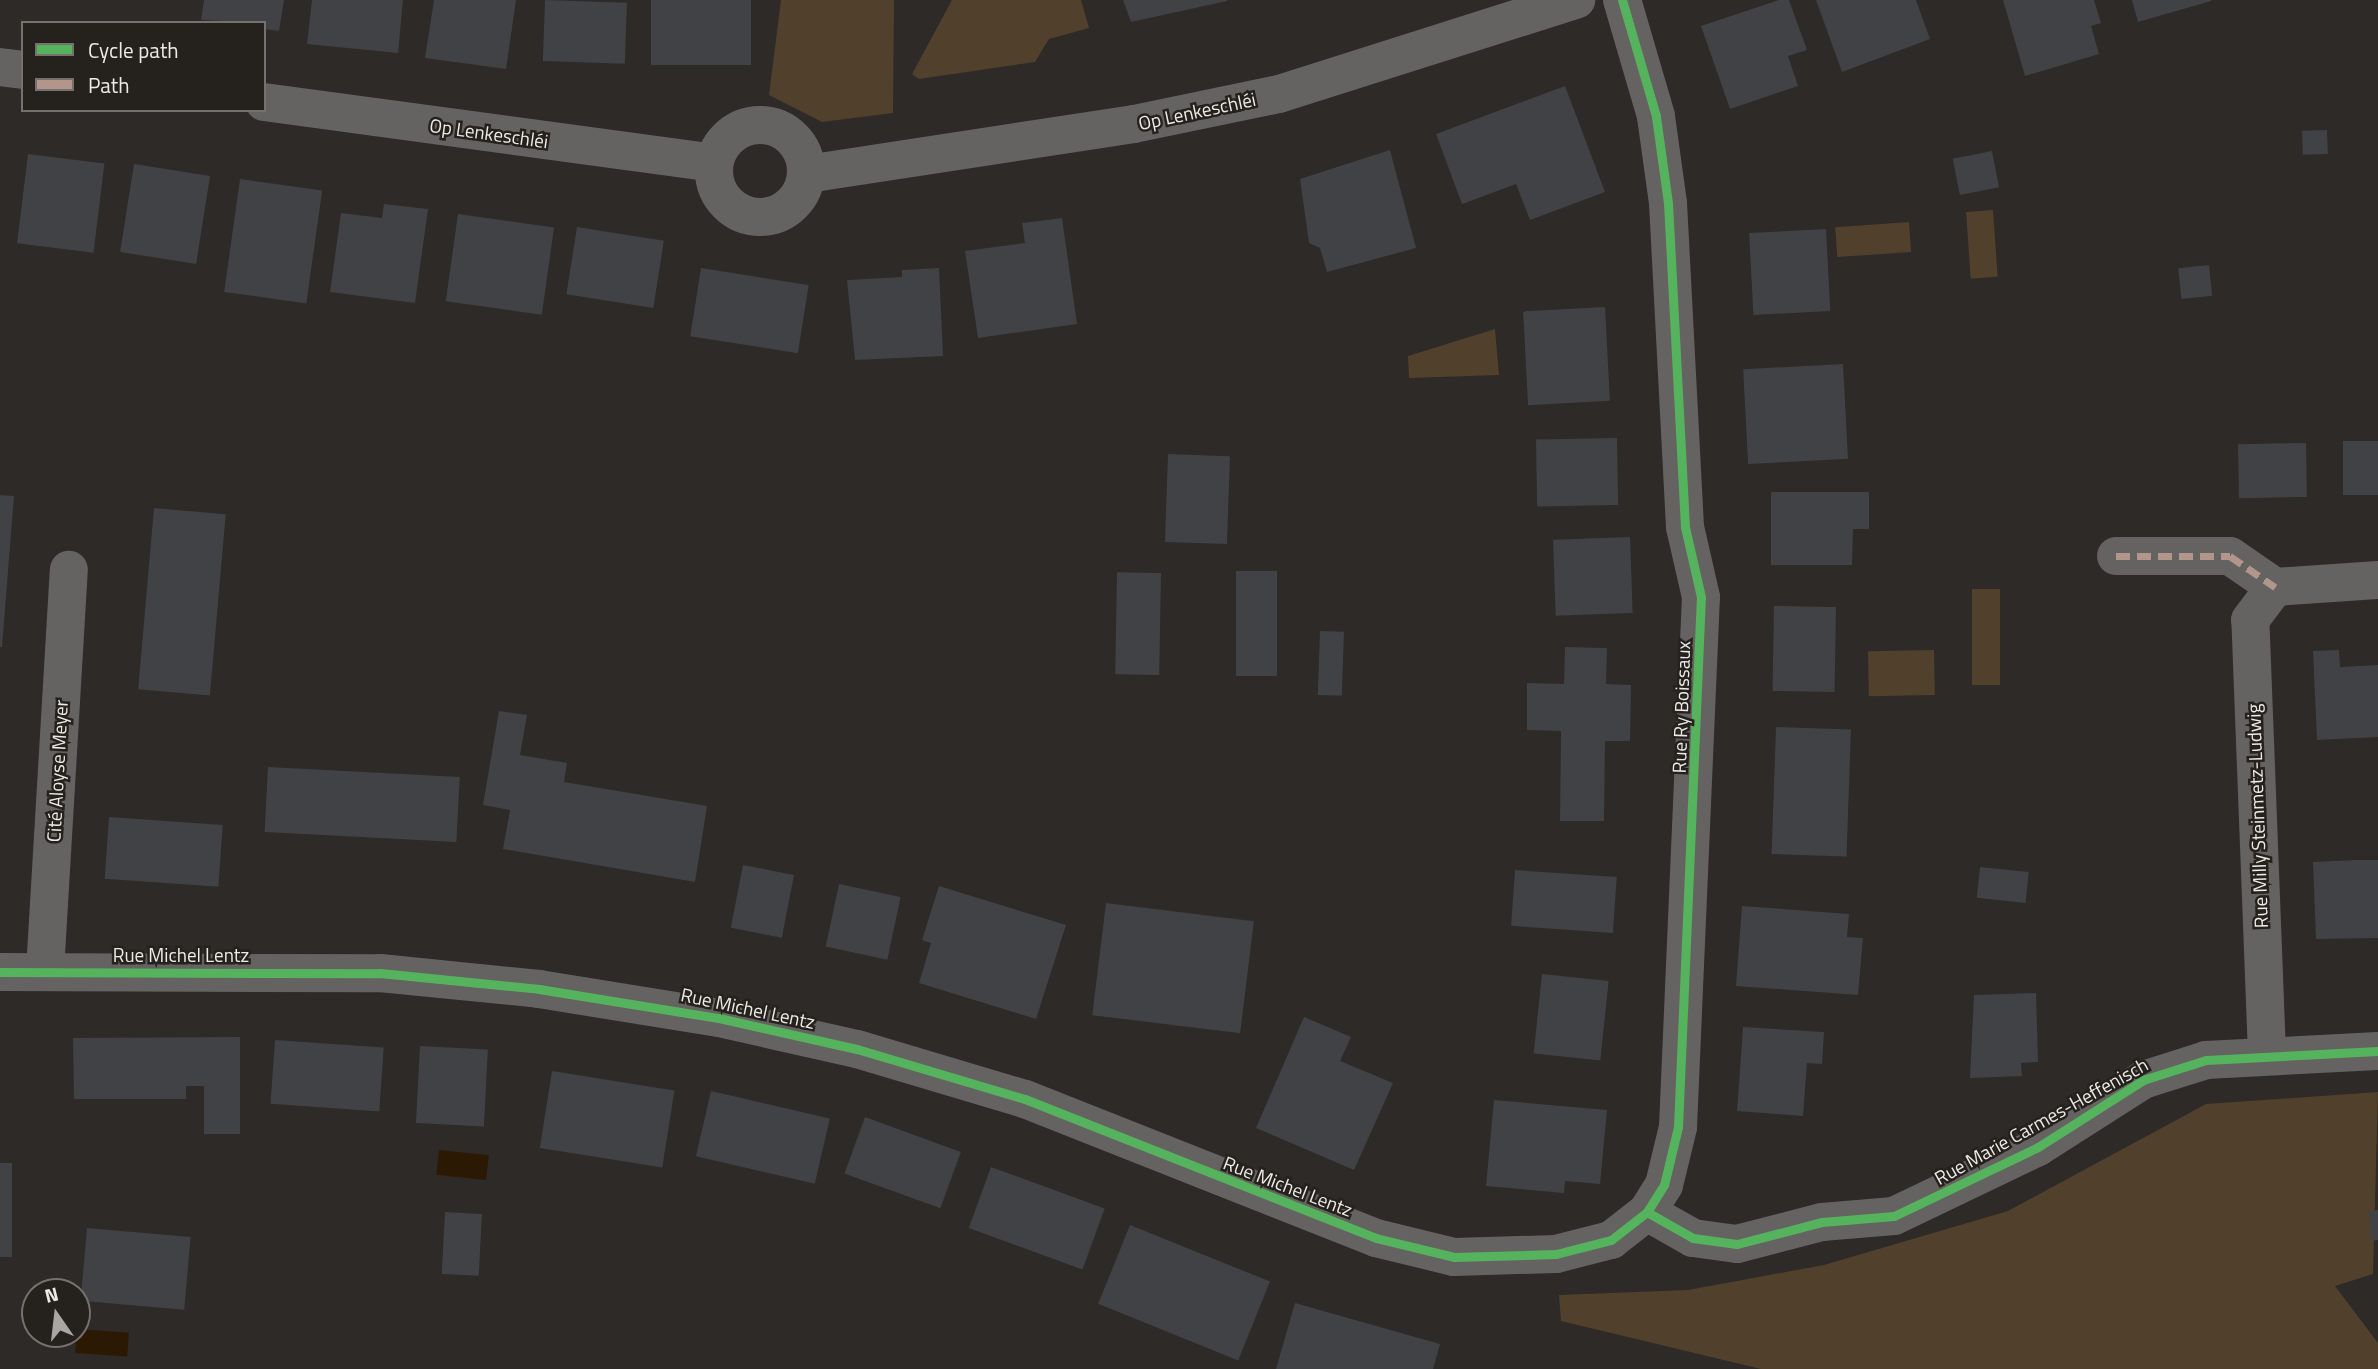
<!DOCTYPE html>
<html>
<head>
<meta charset="utf-8">
<style>
  body { margin:0 }
  #map { position:relative; width:2378px; height:1369px; overflow:hidden; background:#2d2a28; font-family:"Titillium Web",sans-serif }
  div>[style] { position:absolute }
  [style*='--x'] { left:calc(var(--x)*1px); top:calc(var(--y)*1px); width:calc(var(--w)*1px); rotate:calc(var(--a)*1deg) }
  .green>* { inset:0; background:#51402c; transform-origin:0 0 }
  .water>* { inset:0; background:#2b1904; transform-origin:0 0 }
  .building>* { inset:0; background:#414245; transform-origin:0 0 }
  .minor>* { height:38px; margin:-19px; padding:0 19px; transform-origin:19px; border-radius:19px; background:#656361 }
  .minor>.ring { margin:-19px; padding:0; box-sizing:content-box; background:none; border:38px solid #656361; border-radius:50% }
  .quiet>* { height:7px; margin-top:-3.5px; transform-origin:0; background:repeating-linear-gradient(90deg,#b2968c 0 14px,transparent 0 21px) }
  .cycleway>* { height:9px; margin:-4.5px; padding:0 4.5px; transform-origin:4.5px; border-radius:4.5px; background:#56b35d }
  span { translate:-50% -50%; white-space:nowrap; text-align:center; line-height:1.15; -webkit-text-stroke:5px #25211d; paint-order:stroke }
  .street-label { font-size:19px; color:#ece9e6 }
  .legend { position:absolute; left:21px; top:21px; width:245px; height:91px; box-sizing:border-box; background:#25211d; border:2px solid #75716d; margin:0; padding:9px 12px; list-style:none; font-size:21px; color:#ece9e6 }
  .legend li { display:flex; align-items:center; gap:14px; height:35px }
  .legend b { width:35px; border:2px solid #75716d }
  .north { position:absolute; left:21px; top:1278px; width:70px; height:70px; box-sizing:border-box; background:#25211d; border:2px solid #75716d; border-radius:50%; rotate:346deg; font-size:19px; font-weight:700; line-height:28px; text-align:center; color:#ece9e6 }
  .north::after { content:''; display:block; margin:auto; width:24px; height:32px; background:#a9a6a4; clip-path:polygon(50% 0,100% 100%,50% 72%,0 100%) }
</style>
</head>
<body>
<div id="map">
  <div class="green">
    <i style="clip-path:polygon(781px 0,894px 0,893px 113px,822px 122px,769px 95px)"></i>
    <i style="clip-path:polygon(952px 0,1081px 0,1089px 28px,1049px 39px,1035px 62px,919px 79px,912px 74px)"></i>
    <i style="left:1993px;top:210px;width:67px;height:27px;rotate:86deg"></i>
    <i style="left:1909px;top:222px;width:30px;height:74px;rotate:86deg"></i>
    <i style="clip-path:polygon(1495px 329px,1499px 375px,1409px 378px,1408px 356px)"></i>
    <i style="left:1972px;top:589px;width:28px;height:96px"></i>
    <i style="left:1934px;top:650px;width:45px;height:66px;rotate:89deg"></i>
    <i style="clip-path:polygon(2378px 1092px,2373px 1274px,2335px 1286px,2378px 1343px,2378px 1369px,1761px 1369px,1561px 1321px,1559px 1295px,1688px 1290px,1824px 1265px,2008px 1211px,2206px 1104px)"></i>
  </div>
  <div class="water">
    <i style="left:439px;top:1150px;width:50px;height:25px;rotate:6deg"></i>
    <i style="left:77px;top:1329px;width:52px;height:24px;rotate:4deg"></i>
  </div>
  <div class="building">
    <i style="clip-path:polygon(204px 0,284px 0,279px 31px,264px 29px,264px 23px,201px 20px)"></i>
    <i style="clip-path:polygon(312px 0,403px 0,398px 53px,307px 44px)"></i>
    <i style="clip-path:polygon(434px 0,516px 0,506px 69px,425px 58px)"></i>
    <i style="left:545px;top:0;width:82px;height:61px;rotate:2deg"></i>
    <i style="left:651px;top:0;width:100px;height:65px"></i>
    <i style="clip-path:polygon(1123px 0,1227px 0,1227px 1px,1131px 22px)"></i>
    <i style="clip-path:polygon(1779px 0,1789px 0,1807px 50px,1788px 56px,1798px 86px,1730px 109px,1701px 26px)"></i>
    <i style="clip-path:polygon(1816px 0,1916px 0,1930px 39px,1842px 72px)"></i>
    <i style="clip-path:polygon(2003px 0,2094px 0,2101px 23px,2091px 26px,2099px 54px,2025px 76px)"></i>
    <i style="clip-path:polygon(2132px 0,2211px 0,2211px 1px,2138px 22px)"></i>
    <i style="clip-path:polygon(1565px 86px,1605px 192px,1530px 220px,1516px 184px,1462px 204px,1436px 134px)"></i>
    <i style="left:2327px;top:130px;width:24px;height:25px;rotate:88deg"></i>
    <i style="clip-path:polygon(1390px 150px,1416px 248px,1327px 272px,1320px 248px,1309px 243px,1300px 179px)"></i>
    <i style="left:1992px;top:151px;width:37px;height:40px;rotate:79deg"></i>
    <i style="left:28px;top:154px;width:77px;height:90px;rotate:7deg"></i>
    <i style="left:134px;top:164px;width:77px;height:89px;rotate:9deg"></i>
    <i style="left:240px;top:179px;width:83px;height:114px;rotate:8deg"></i>
    <i style="clip-path:polygon(384px 204px,428px 209px,415px 303px,330px 292px,341px 213px,382px 218px)"></i>
    <i style="left:458px;top:214px;width:97px;height:88px;rotate:8deg"></i>
    <i style="clip-path:polygon(1062px 218px,1077px 324px,978px 338px,965px 251px,1025px 243px,1022px 223px)"></i>
    <i style="left:577px;top:227px;width:88px;height:68px;rotate:9deg"></i>
    <i style="left:1826px;top:229px;width:82px;height:77px;rotate:87deg"></i>
    <i style="left:2209px;top:265px;width:31px;height:31px;rotate:84deg"></i>
    <i style="left:701px;top:268px;width:109px;height:69px;rotate:9deg"></i>
    <i style="clip-path:polygon(939px 268px,943px 356px,855px 360px,847px 280px,902px 277px,902px 270px)"></i>
    <i style="left:1605px;top:307px;width:94px;height:82px;rotate:87deg"></i>
    <i style="left:1843px;top:364px;width:95px;height:100px;rotate:87deg"></i>
    <i style="left:1617px;top:438px;width:67px;height:81px;rotate:89deg"></i>
    <i style="left:2378px;top:441px;width:54px;height:35px;rotate:90deg"></i>
    <i style="left:2306px;top:443px;width:54px;height:68px;rotate:89deg"></i>
    <i style="left:1168px;top:454px;width:62px;height:88px;rotate:2deg"></i>
    <i style="clip-path:polygon(1771px 492px,1869px 492px,1869px 529px,1853px 529px,1852px 565px,1771px 565px)"></i>
    <i style="clip-path:polygon(0 495px,14px 496px,2px 647px,0 647px)"></i>
    <i style="left:154px;top:508px;width:72px;height:182px;rotate:5deg"></i>
    <i style="left:1630px;top:537px;width:76px;height:77px;rotate:88deg"></i>
    <i style="left:1277px;top:571px;width:105px;height:41px;rotate:90deg"></i>
    <i style="left:1161px;top:573px;width:102px;height:44px;rotate:91deg"></i>
    <i style="left:1774px;top:606px;width:62px;height:85px;rotate:1deg"></i>
    <i style="left:1320px;top:631px;width:24px;height:64px;rotate:2deg"></i>
    <i style="clip-path:polygon(1565px 647px,1607px 648px,1606px 684px,1631px 685px,1630px 741px,1605px 741px,1604px 821px,1560px 821px,1561px 731px,1527px 730px,1527px 683px,1564px 684px)"></i>
    <i style="clip-path:polygon(2339px 650px,2340px 667px,2378px 665px,2378px 737px,2317px 740px,2313px 651px)"></i>
    <i style="clip-path:polygon(499px 711px,527px 715px,520px 755px,567px 763px,564px 782px,707px 806px,695px 882px,503px 849px,510px 810px,483px 805px)"></i>
    <i style="left:1776px;top:727px;width:75px;height:127px;rotate:2deg"></i>
    <i style="left:268px;top:767px;width:192px;height:65px;rotate:3deg"></i>
    <i style="left:109px;top:817px;width:114px;height:62px;rotate:4deg"></i>
    <i style="clip-path:polygon(2356px 860px,2378px 860px,2378px 938px,2316px 939px,2313px 862px)"></i>
    <i style="left:743px;top:865px;width:52px;height:64px;rotate:11deg"></i>
    <i style="left:1980px;top:867px;width:49px;height:31px;rotate:6deg"></i>
    <i style="left:1515px;top:870px;width:102px;height:56px;rotate:4deg"></i>
    <i style="left:839px;top:884px;width:63px;height:64px;rotate:12deg"></i>
    <i style="clip-path:polygon(939px 886px,1066px 925px,1036px 1019px,919px 983px,931px 943px,922px 940px)"></i>
    <i style="left:1106px;top:903px;width:149px;height:113px;rotate:7deg"></i>
    <i style="clip-path:polygon(1742px 906px,1849px 914px,1847px 937px,1863px 938px,1858px 995px,1736px 986px)"></i>
    <i style="left:1542px;top:974px;width:67px;height:80px;rotate:6deg"></i>
    <i style="clip-path:polygon(2036px 993px,2038px 1062px,2021px 1063px,2022px 1076px,1970px 1078px,1974px 995px)"></i>
    <i style="clip-path:polygon(1304px 1017px,1351px 1037px,1340px 1061px,1393px 1083px,1354px 1170px,1256px 1128px)"></i>
    <i style="clip-path:polygon(1743px 1027px,1824px 1032px,1822px 1064px,1807px 1063px,1803px 1116px,1737px 1111px)"></i>
    <i style="clip-path:polygon(240px 1037px,240px 1134px,204px 1134px,204px 1086px,186px 1086px,186px 1099px,74px 1099px,73px 1038px)"></i>
    <i style="left:275px;top:1040px;width:109px;height:64px;rotate:4deg"></i>
    <i style="left:420px;top:1046px;width:68px;height:77px;rotate:3deg"></i>
    <i style="left:552px;top:1071px;width:124px;height:78px;rotate:9deg"></i>
    <i style="left:711px;top:1091px;width:122px;height:67px;rotate:13deg"></i>
    <i style="clip-path:polygon(1494px 1100px,1607px 1110px,1600px 1184px,1565px 1181px,1564px 1193px,1486px 1186px)"></i>
    <i style="left:865px;top:1117px;width:102px;height:60px;rotate:20deg"></i>
    <i style="left:0;top:1163px;width:12px;height:94px"></i>
    <i style="left:991px;top:1167px;width:121px;height:65px;rotate:20deg"></i>
    <i style="clip-path:polygon(2378px 1210px,2378px 1240px,2371px 1241px,2369px 1211px)"></i>
    <i style="left:445px;top:1212px;width:37px;height:62px;rotate:3deg"></i>
    <i style="left:1130px;top:1225px;width:151px;height:85px;rotate:22deg"></i>
    <i style="left:87px;top:1228px;width:104px;height:73px;rotate:5deg"></i>
    <i style="clip-path:polygon(1295px 1303px,1440px 1344px,1433px 1369px,1276px 1369px)"></i>
  </div>
  <div class="minor">
    <i style="--x:0;--y:67;--w:23;--a:7"></i>
    <i style="--x:264;--y:102;--w:454;--a:7.7"></i>
    <i class="ring" style="left:714px;top:125px;width:54px;height:54px"></i>
    <i style="--x:807;--y:174;--w:331;--a:-8.7"></i>
    <i style="--x:1134;--y:124;--w:148;--a:-11.7"></i>
    <i style="--x:1279;--y:94;--w:312;--a:-17.6"></i>
    <i style="--x:2116;--y:556;--w:114;--a:0"></i>
    <i style="--x:2230;--y:556;--w:55;--a:34.6"></i>
    <i style="--x:2275;--y:587;--w:103;--a:-3.9"></i>
    <i style="--x:45;--y:971;--w:402;--a:-86.6"></i>
    <i style="--x:0;--y:972;--w:380;--a:0.2"></i>
    <i style="--x:380;--y:973;--w:160;--a:5.7"></i>
    <i style="--x:539;--y:989;--w:182;--a:9.2"></i>
    <i style="--x:719;--y:1018;--w:141;--a:12.7"></i>
    <i style="--x:857;--y:1049;--w:175;--a:16.6"></i>
    <i style="--x:1025;--y:1099;--w:378;--a:21.6"></i>
    <i style="--x:1376;--y:1238;--w:80;--a:13.7"></i>
    <i style="--x:1454;--y:1257;--w:102;--a:-1.7"></i>
    <i style="--x:1556;--y:1254;--w:57;--a:-14.3"></i>
    <i style="--x:1611;--y:1240;--w:46;--a:-37.9"></i>
    <i style="--x:1647;--y:1212;--w:32;--a:-58"></i>
    <i style="--x:1664;--y:1185;--w:60;--a:-76.4"></i>
    <i style="--x:1678;--y:1127;--w:530;--a:-87.52"></i>
    <i style="--x:1701;--y:597;--w:72;--a:-102.9"></i>
    <i style="--x:1685;--y:527;--w:324;--a:-93"></i>
    <i style="--x:1668;--y:203;--w:88;--a:-97.9"></i>
    <i style="--x:1656;--y:116;--w:121;--a:-106.3"></i>
    <i style="--x:2267;--y:1054;--w:434;--a:-92.2"></i>
    <i style="--x:2250;--y:620;--w:41;--a:-52.9"></i>
    <i style="--x:1647;--y:1212;--w:53;--a:29.5"></i>
    <i style="--x:1693;--y:1238;--w:44;--a:7.8"></i>
    <i style="--x:1737;--y:1244;--w:88;--a:-14.5"></i>
    <i style="--x:1822;--y:1222;--w:72;--a:-4.8"></i>
    <i style="--x:1894;--y:1216;--w:160;--a:-25.6"></i>
    <i style="--x:2038;--y:1147;--w:125;--a:-32.5"></i>
    <i style="--x:2143;--y:1080;--w:66;--a:-17.6"></i>
    <i style="--x:2206;--y:1060;--w:172;--a:-3"></i>
  </div>
  <div class="quiet">
    <i style="--x:2116;--y:556;--w:114;--a:0"></i>
    <i style="--x:2230;--y:556;--w:55;--a:34.6"></i>
  </div>
  <div class="cycleway">
    <i style="--x:0;--y:972;--w:380;--a:0.2"></i>
    <i style="--x:380;--y:973;--w:160;--a:5.7"></i>
    <i style="--x:539;--y:989;--w:182;--a:9.2"></i>
    <i style="--x:719;--y:1018;--w:141;--a:12.7"></i>
    <i style="--x:857;--y:1049;--w:175;--a:16.6"></i>
    <i style="--x:1025;--y:1099;--w:378;--a:21.6"></i>
    <i style="--x:1376;--y:1238;--w:80;--a:13.7"></i>
    <i style="--x:1454;--y:1257;--w:102;--a:-1.7"></i>
    <i style="--x:1556;--y:1254;--w:57;--a:-14.3"></i>
    <i style="--x:1611;--y:1240;--w:46;--a:-37.9"></i>
    <i style="--x:1647;--y:1212;--w:32;--a:-58"></i>
    <i style="--x:1664;--y:1185;--w:60;--a:-76.4"></i>
    <i style="--x:1678;--y:1127;--w:530;--a:-87.52"></i>
    <i style="--x:1701;--y:597;--w:72;--a:-102.9"></i>
    <i style="--x:1685;--y:527;--w:324;--a:-93"></i>
    <i style="--x:1668;--y:203;--w:88;--a:-97.9"></i>
    <i style="--x:1656;--y:116;--w:121;--a:-106.3"></i>
    <i style="--x:1647;--y:1212;--w:53;--a:29.5"></i>
    <i style="--x:1693;--y:1238;--w:44;--a:7.8"></i>
    <i style="--x:1737;--y:1244;--w:88;--a:-14.5"></i>
    <i style="--x:1822;--y:1222;--w:72;--a:-4.8"></i>
    <i style="--x:1894;--y:1216;--w:160;--a:-25.6"></i>
    <i style="--x:2038;--y:1147;--w:125;--a:-32.5"></i>
    <i style="--x:2143;--y:1080;--w:66;--a:-17.6"></i>
    <i style="--x:2206;--y:1060;--w:172;--a:-3"></i>
  </div>
  <div class="street-label">
    <span style="left:1197px;top:111px;rotate:-12deg">Op Lenkeschléi</span>
    <span style="left:489px;top:133px;rotate:8deg">Op Lenkeschléi</span>
    <span style="left:1681px;top:707px;rotate:-88deg">Rue Ry Boissaux</span>
    <span style="left:57px;top:771px;rotate:-87deg">Cité Aloyse Meyer</span>
    <span style="left:2257px;top:816px;rotate:-92deg">Rue Milly Steinmetz-Ludwig</span>
    <span style="left:181px;top:955px">Rue Michel Lentz</span>
    <span style="left:748px;top:1008px;rotate:12deg">Rue Michel Lentz</span>
    <span style="left:2041px;top:1121px;rotate:-29deg">Rue Marie Carmes-Heffenisch</span>
    <span style="left:1288px;top:1186px;rotate:21deg">Rue Michel Lentz</span>
  </div>
  <ul class="legend">
  <li><b style="height:9px;background:#56b35d"></b>Cycle path</li>
  <li><b style="height:9px;background:#b2968c"></b>Path</li>
  </ul>
  <div class="north">N</div>
</div>
</body>
</html>
